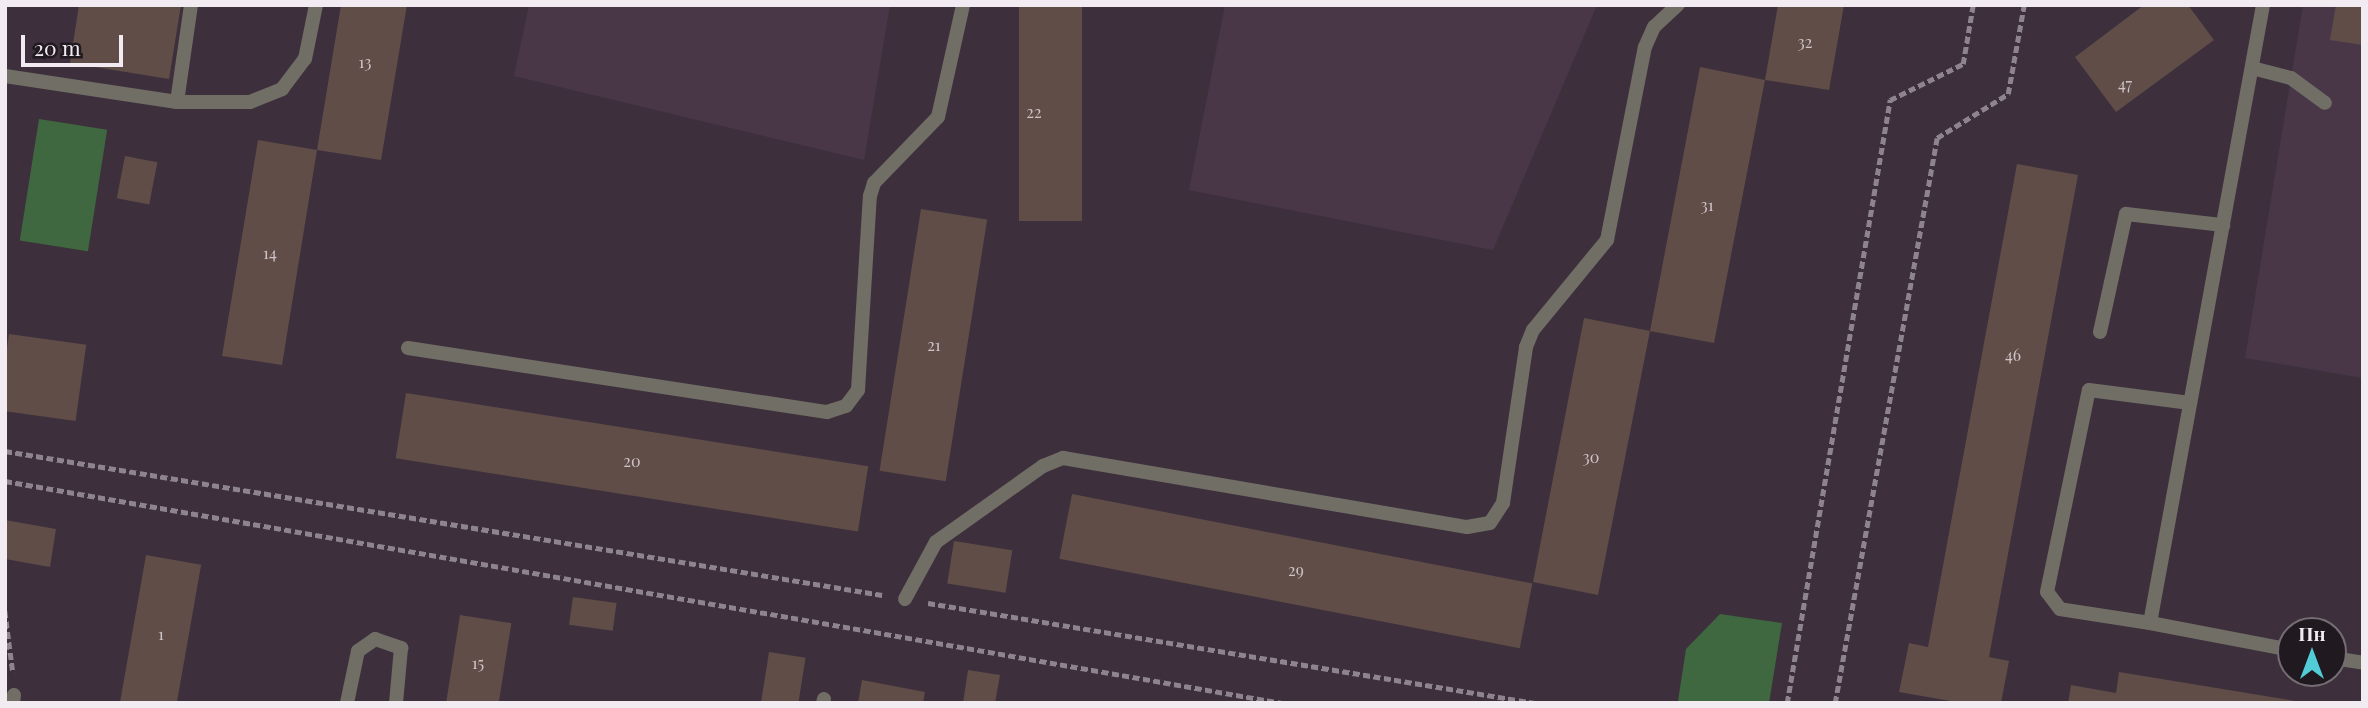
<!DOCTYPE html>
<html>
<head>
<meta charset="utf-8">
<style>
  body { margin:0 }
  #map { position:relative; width:2368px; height:708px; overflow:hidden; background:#3d303c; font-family:"Playfair Display",serif }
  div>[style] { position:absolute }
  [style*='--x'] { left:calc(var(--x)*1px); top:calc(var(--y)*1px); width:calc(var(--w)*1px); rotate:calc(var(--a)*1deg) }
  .built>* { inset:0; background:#493748 }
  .green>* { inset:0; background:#3f6840; transform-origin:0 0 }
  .building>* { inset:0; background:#604d48; transform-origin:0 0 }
  .path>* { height:4.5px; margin-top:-2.25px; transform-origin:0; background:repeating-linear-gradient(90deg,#8e848d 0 7px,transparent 0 10.5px) }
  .service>* { height:14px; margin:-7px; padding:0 7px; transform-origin:7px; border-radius:7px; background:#716e66 }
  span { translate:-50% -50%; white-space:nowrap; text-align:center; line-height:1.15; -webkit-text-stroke:5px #201a20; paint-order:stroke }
  .number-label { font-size:16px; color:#cec4c8 }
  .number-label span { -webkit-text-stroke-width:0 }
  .frame { position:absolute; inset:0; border:7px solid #f3ebf2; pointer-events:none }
  .north { position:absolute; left:2277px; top:617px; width:70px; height:70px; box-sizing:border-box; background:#201a20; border:2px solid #746e74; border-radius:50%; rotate:0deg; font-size:19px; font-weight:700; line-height:28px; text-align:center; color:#f3ebf2 }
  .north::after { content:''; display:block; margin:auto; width:24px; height:32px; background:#52ccd6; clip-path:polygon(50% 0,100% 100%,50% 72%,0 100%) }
  .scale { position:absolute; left:21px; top:35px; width:102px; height:32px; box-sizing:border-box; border:4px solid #f3ebf2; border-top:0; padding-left:9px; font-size:21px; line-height:24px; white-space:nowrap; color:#f3ebf2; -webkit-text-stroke:5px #201a20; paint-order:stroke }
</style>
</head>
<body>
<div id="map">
  <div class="built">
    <i style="clip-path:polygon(529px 5px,890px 5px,864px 160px,514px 76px)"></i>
    <i style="clip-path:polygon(1225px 5px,1597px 5px,1493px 250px,1189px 190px)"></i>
    <i style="clip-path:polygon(2303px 5px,2363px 5px,2363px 378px,2245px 358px)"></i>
  </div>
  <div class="green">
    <i style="left:39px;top:119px;width:69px;height:123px;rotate:9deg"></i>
    <i style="clip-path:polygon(1720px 614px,1782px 623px,1769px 703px,1678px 701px,1686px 649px)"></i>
  </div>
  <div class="building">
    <i style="clip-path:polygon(79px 5px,181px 5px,169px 79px,70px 63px)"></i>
    <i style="clip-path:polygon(341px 5px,407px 5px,381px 160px,317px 150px,282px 365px,222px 356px,258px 140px,317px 150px)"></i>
    <i style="left:1019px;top:5px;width:63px;height:216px"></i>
    <i style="clip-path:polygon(1778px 5px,1844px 5px,1829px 90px,1765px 80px,1714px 343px,1650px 331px,1598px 595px,1533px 582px,1584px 318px,1650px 331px,1700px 67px,1765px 80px)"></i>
    <i style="clip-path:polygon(2144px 5px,2188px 5px,2214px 40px,2116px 112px,2075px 57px)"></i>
    <i style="clip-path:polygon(2336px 5px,2363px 5px,2363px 45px,2330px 40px)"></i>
    <i style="left:125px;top:156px;width:33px;height:43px;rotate:11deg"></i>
    <i style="clip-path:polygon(2017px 164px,2078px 175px,1989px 657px,2009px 661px,2001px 703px,1962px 703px,1899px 692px,1909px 643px,1928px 647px)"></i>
    <i style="left:921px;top:209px;width:67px;height:265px;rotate:9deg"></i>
    <i style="left:9px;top:334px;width:78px;height:77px;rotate:8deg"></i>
    <i style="left:406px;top:393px;width:468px;height:66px;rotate:9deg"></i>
    <i style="left:1072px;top:494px;width:469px;height:66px;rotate:11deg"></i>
    <i style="clip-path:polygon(5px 520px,56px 529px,50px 567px,5px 559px)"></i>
    <i style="left:954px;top:541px;width:59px;height:43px;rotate:9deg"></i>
    <i style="left:146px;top:555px;width:56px;height:150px;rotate:10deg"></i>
    <i style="left:573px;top:597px;width:44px;height:28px;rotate:8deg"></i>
    <i style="left:460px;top:615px;width:52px;height:89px;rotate:9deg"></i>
    <i style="left:769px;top:652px;width:37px;height:51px;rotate:9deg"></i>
    <i style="clip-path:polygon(968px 670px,1000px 675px,995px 703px,963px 703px)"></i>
    <i style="clip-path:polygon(2119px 672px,2295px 701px,2295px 703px,2068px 703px,2071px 685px,2116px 693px)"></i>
    <i style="clip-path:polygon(862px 680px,925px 692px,923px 703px,858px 703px)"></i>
  </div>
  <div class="path">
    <i style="--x:5;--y:451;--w:889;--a:9.32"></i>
    <i style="--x:5;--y:481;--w:1296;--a:9.86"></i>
    <i style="--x:928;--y:603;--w:615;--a:9.36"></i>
    <i style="--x:5;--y:611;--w:63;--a:82.6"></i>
    <i style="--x:1787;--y:703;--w:612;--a:-80.31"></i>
    <i style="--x:1890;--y:100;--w:81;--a:-26.3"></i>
    <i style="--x:1963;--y:64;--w:60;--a:-80.4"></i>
    <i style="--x:1835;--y:703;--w:574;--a:-79.77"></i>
    <i style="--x:1937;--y:138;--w:84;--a:-31.8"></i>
    <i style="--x:2008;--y:94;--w:90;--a:-79.8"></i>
  </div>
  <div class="service">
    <i style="--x:2263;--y:5;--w:628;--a:100.36"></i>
    <i style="--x:2150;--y:623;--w:144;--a:10.8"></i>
    <i style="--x:2252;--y:68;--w:40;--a:14.4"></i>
    <i style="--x:2291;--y:78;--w:42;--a:36.3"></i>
    <i style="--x:5;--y:76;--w:174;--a:8.6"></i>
    <i style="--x:177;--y:102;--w:98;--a:-81.8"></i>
    <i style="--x:177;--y:102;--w:73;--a:0"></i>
    <i style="--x:250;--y:102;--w:35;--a:-22"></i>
    <i style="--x:282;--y:89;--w:38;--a:-53"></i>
    <i style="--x:305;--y:59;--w:55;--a:-78.5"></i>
    <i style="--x:2100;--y:332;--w:121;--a:-77.6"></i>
    <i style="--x:2126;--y:214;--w:98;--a:6.5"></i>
    <i style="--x:408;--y:348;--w:424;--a:8.7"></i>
    <i style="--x:827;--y:412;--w:20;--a:-18"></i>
    <i style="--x:846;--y:406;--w:20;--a:-53"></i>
    <i style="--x:858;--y:390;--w:194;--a:-86.5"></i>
    <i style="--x:870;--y:196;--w:14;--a:-73"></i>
    <i style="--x:874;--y:183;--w:92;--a:-45.9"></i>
    <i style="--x:938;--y:117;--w:115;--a:-77.4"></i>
    <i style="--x:905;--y:599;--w:65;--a:-61.5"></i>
    <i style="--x:936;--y:542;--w:131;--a:-35.4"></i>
    <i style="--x:1043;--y:466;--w:22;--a:-22"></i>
    <i style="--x:1063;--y:458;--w:410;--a:9.7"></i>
    <i style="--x:1467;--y:527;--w:23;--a:-10"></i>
    <i style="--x:1490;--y:523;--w:24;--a:-57"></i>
    <i style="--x:1503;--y:503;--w:158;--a:-81.6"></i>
    <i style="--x:1526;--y:347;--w:18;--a:-68"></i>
    <i style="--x:1533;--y:330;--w:117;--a:-50.6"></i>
    <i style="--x:1607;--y:240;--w:197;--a:-78.9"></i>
    <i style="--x:1645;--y:47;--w:22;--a:-66"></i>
    <i style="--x:1654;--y:27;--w:33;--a:-43"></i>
    <i style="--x:2150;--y:623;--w:91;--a:-171.2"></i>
    <i style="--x:2060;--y:609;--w:21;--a:-127"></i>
    <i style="--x:2047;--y:592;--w:206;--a:-78.3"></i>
    <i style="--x:2089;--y:390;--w:102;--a:7.3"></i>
    <i style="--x:2333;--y:658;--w:30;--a:9"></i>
    <i style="--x:13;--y:703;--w:8;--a:-83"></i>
    <i style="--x:347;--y:703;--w:53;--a:-78.1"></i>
    <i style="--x:358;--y:651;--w:21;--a:-35"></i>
    <i style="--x:375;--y:639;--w:28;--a:19"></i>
    <i style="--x:401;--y:648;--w:55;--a:95.2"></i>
    <i style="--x:823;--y:703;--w:4;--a:-76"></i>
  </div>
  <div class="number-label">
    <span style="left:1805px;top:42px">32</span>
    <span style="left:365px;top:62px">13</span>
    <span style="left:2125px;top:84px">47</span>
    <span style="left:1034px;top:112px">22</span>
    <span style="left:1707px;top:205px">31</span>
    <span style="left:270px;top:253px">14</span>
    <span style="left:934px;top:345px">21</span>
    <span style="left:2013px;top:355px">46</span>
    <span style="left:1591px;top:457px">30</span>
    <span style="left:632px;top:461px">20</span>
    <span style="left:1296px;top:570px">29</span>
    <span style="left:161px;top:634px">1</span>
    <span style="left:478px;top:663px">15</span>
  </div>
  <div class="frame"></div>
  <div class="north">Пн</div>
  <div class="scale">20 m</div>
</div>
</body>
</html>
